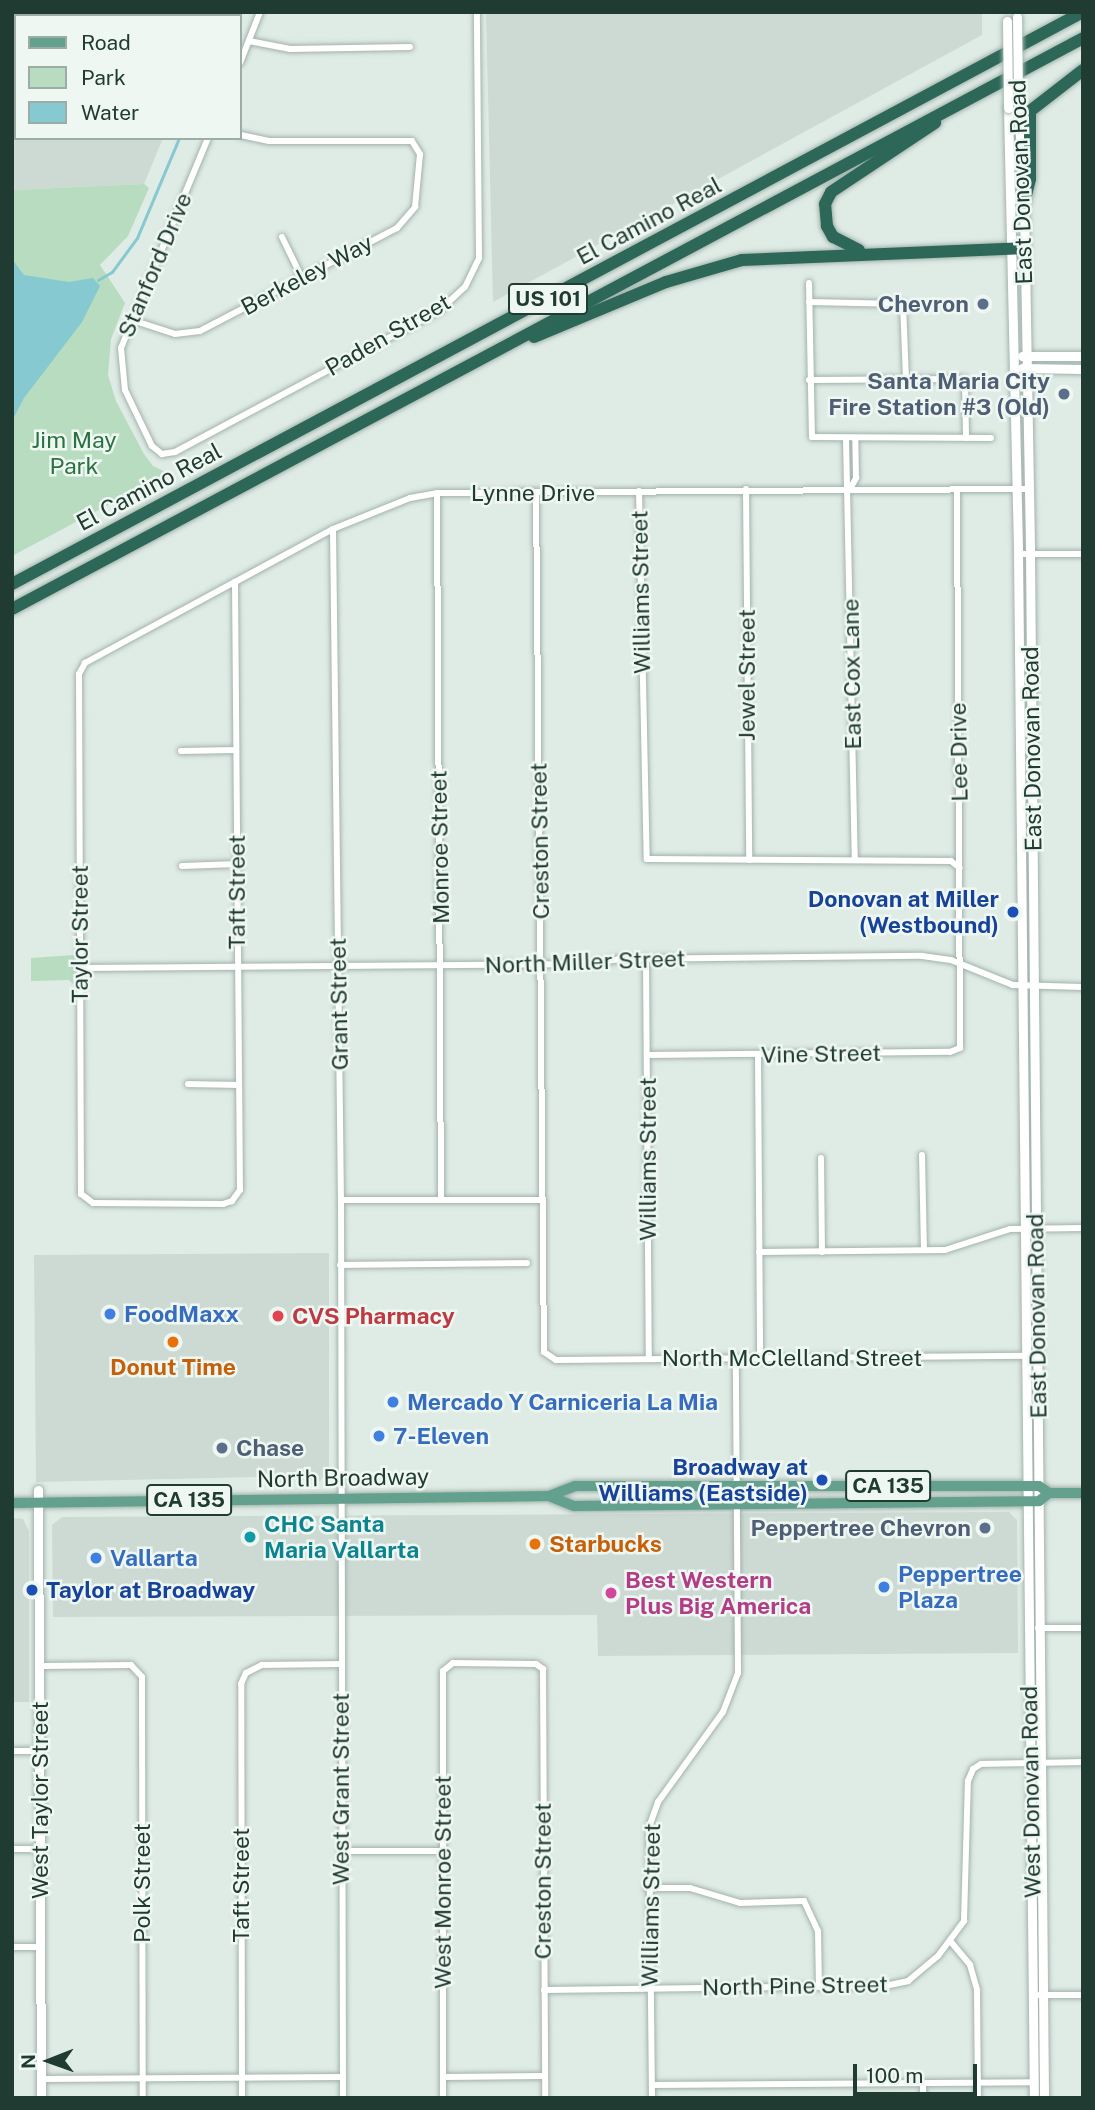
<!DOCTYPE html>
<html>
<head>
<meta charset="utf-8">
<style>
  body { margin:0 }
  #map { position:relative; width:1095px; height:2110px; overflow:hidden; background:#dfebe5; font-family:"Public Sans",sans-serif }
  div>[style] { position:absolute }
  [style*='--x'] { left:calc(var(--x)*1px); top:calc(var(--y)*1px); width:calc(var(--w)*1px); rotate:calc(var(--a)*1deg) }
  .built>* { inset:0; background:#cddad4 }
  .green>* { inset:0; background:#b7dcbf }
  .water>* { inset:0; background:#86c9d1 }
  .stream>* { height:2.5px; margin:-1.25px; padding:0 1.25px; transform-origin:1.25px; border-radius:1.25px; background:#86c9d1 }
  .roads { filter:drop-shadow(0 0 2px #a2b3ac) drop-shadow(0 0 2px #a2b3ac) }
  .street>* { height:6px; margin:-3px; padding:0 3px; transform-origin:3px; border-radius:3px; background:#fff }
  .secondary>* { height:9px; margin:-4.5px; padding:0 4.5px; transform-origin:4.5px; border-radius:4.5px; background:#fff }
  .primary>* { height:10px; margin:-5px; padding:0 5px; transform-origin:5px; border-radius:5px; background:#63a18e }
  .highway>* { height:12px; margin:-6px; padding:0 6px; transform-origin:6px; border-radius:6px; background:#2c6758 }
  .bridges { filter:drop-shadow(0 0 2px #9eb6ac) drop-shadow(0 0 2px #9eb6ac) }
  .secondary-bridge>* { height:9px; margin:-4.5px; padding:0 4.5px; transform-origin:4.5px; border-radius:4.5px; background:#fff }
  .dots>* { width:19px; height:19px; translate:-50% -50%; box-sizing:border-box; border:4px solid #eff7f3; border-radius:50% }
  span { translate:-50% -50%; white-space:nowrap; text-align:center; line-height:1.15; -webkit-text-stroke:5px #eff7f3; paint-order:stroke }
  .shield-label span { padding:2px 5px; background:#eff7f3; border:2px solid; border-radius:5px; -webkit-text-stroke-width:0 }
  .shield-label { font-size:21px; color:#203b32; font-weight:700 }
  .street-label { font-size:23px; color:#203b32 }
  .service-label { font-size:23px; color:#4e5e75; font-weight:700 }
  .right { translate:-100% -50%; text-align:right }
  .left { translate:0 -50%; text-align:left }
  .park-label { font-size:23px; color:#2a7242 }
  .transit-label { font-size:23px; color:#164399; font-weight:700 }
  .shop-label { font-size:23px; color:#366cbe; font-weight:700 }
  .health-label { font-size:23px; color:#be3a42; font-weight:700 }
  .food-label { font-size:23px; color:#c56008; font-weight:700 }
  .culture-label { font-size:23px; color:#0d838f; font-weight:700 }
  .hotel-label { font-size:23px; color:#b23c85; font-weight:700 }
  .frame { position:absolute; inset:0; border:14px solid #203b32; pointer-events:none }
  .legend { position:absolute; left:14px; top:14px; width:228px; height:126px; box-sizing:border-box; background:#eff7f3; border:2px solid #9caca6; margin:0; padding:9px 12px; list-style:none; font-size:21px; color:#203b32 }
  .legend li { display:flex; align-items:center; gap:14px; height:35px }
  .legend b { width:35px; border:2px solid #9caca6 }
  .north { position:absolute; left:14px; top:2026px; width:70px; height:70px; -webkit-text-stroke:5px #eff7f3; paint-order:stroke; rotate:269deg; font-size:19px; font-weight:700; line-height:28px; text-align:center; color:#203b32 }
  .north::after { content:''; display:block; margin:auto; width:24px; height:32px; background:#203b32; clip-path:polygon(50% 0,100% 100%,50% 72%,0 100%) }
  .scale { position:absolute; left:853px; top:2064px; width:124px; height:32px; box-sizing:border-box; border:4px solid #203b32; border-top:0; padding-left:9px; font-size:21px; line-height:24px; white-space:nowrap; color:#203b32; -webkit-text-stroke:5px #eff7f3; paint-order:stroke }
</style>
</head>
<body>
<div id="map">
  <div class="built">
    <i style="clip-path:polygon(12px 12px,216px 12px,16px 16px,16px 138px,163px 138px,144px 184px,12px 190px)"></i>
    <i style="clip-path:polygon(486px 12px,982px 12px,982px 35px,493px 302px)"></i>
    <i style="clip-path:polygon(329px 1253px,329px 1470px,320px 1481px,260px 1477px,36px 1482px,34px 1255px)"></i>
    <i style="clip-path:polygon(1009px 1512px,1017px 1520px,1018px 1653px,598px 1656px,597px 1615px,53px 1617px,52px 1525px,62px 1517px)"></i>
    <i style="clip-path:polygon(12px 1518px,23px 1519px,29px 1531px,29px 1702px,12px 1702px)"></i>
  </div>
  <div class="green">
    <i style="clip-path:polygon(144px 184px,149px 188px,128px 236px,100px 265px,125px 303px,111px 339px,108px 375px,116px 401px,144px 454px,153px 466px,168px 473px,12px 556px,12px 190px)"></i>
    <i style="clip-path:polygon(74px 955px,74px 985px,69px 980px,31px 981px,31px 958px)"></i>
  </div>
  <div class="water">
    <i style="clip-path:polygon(12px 259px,24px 275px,69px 282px,93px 278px,100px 286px,82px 322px,24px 398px,12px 421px)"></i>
  </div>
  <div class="stream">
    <i style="--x:232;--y:16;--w:4;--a:-76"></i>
    <i style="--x:98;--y:280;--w:16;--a:-30"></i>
    <i style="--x:112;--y:272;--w:42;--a:-53.7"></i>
    <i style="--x:137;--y:238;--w:108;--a:-67.2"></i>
  </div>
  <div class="roads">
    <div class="street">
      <i style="--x:249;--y:41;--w:42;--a:11"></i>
      <i style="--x:290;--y:49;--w:120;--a:-1"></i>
      <i style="--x:240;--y:63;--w:55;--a:-68.6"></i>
      <i style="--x:208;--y:138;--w:227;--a:112.5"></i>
      <i style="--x:121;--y:348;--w:42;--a:84.6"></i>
      <i style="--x:125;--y:390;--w:62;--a:64.3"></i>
      <i style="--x:152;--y:446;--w:13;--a:39"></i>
      <i style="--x:162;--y:454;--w:13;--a:-9"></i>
      <i style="--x:175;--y:452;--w:299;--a:-28.1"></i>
      <i style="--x:439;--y:311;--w:35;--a:-43"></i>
      <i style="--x:465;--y:287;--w:32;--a:-64"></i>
      <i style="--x:479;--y:258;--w:246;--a:-90.5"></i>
      <i style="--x:282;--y:237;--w:43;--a:64"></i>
      <i style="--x:809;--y:283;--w:154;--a:88.9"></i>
      <i style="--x:812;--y:437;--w:179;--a:0.3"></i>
      <i style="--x:809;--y:302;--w:94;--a:1.2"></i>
      <i style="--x:903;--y:304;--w:76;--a:87.7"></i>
      <i style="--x:132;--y:320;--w:45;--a:18"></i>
      <i style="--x:175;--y:334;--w:25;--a:-7"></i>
      <i style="--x:200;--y:331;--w:222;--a:-27.6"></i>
      <i style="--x:397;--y:228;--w:28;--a:-49"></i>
      <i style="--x:415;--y:207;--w:53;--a:-84.6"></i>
      <i style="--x:420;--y:154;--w:15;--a:-122"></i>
      <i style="--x:412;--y:141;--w:143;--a:180"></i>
      <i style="--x:269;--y:141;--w:30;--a:-168"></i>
      <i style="--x:809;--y:380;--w:156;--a:-0.4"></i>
      <i style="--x:965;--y:379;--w:59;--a:89"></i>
      <i style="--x:846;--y:440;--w:419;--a:88.8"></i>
      <i style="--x:746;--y:489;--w:371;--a:89.5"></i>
      <i style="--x:850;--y:489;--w:13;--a:-61"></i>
      <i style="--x:856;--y:478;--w:39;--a:-91"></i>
      <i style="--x:639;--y:491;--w:368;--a:88.8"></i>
      <i style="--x:647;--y:859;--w:304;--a:0.4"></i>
      <i style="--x:951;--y:861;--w:11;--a:38"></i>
      <i style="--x:536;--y:492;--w:860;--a:89.47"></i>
      <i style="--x:544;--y:1352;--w:14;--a:34"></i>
      <i style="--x:556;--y:1360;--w:473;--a:-0.5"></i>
      <i style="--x:437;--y:493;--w:707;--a:89.68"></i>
      <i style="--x:333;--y:529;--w:671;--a:89.32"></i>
      <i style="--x:341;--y:1200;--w:898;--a:89.87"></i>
      <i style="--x:1018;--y:554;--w:65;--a:0"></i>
      <i style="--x:235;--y:582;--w:608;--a:89.53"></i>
      <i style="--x:240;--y:1190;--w:14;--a:126"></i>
      <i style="--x:232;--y:1201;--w:9;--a:162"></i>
      <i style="--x:223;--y:1204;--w:130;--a:-179.6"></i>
      <i style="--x:93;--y:1203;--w:15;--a:-143"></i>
      <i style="--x:81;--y:1194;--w:520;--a:-90.22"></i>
      <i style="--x:79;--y:674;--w:13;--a:-61"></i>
      <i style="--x:85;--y:663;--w:170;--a:-28.4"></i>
      <i style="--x:235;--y:582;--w:111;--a:-28.4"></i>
      <i style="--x:333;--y:529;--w:83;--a:-21.9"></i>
      <i style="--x:410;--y:498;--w:27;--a:-10"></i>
      <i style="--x:437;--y:493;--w:591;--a:-0.39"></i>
      <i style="--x:181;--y:751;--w:55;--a:-1"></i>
      <i style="--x:182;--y:866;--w:55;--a:-2.1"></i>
      <i style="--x:646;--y:959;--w:400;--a:89.6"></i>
      <i style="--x:81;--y:968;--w:510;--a:-0.45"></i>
      <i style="--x:591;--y:964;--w:28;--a:-10"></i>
      <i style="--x:619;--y:959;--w:303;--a:-0.6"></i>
      <i style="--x:922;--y:956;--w:29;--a:8"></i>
      <i style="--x:951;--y:960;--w:67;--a:22"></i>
      <i style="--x:1013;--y:985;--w:70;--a:1.6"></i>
      <i style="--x:648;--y:1055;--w:302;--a:-0.6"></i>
      <i style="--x:950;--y:1052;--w:11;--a:-22"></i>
      <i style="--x:960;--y:1048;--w:558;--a:-90.31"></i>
      <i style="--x:758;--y:1055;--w:305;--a:89.6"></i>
      <i style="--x:188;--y:1084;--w:51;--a:1.1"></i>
      <i style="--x:922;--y:1155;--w:95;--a:88.8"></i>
      <i style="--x:821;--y:1158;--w:94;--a:89.4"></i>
      <i style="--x:341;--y:1200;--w:202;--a:0"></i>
      <i style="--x:759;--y:1252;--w:186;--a:-0.6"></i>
      <i style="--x:945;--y:1250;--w:68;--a:-17.9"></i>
      <i style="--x:1010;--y:1229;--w:73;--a:-0.8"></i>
      <i style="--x:340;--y:1265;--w:187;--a:-0.6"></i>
      <i style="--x:1038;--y:1628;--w:45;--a:0"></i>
      <i style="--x:40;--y:1666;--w:91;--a:-0.6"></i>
      <i style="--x:131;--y:1665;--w:16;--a:47"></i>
      <i style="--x:142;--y:1677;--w:421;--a:89.9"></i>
      <i style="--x:12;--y:1751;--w:28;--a:0"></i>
      <i style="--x:12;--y:1849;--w:28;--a:0"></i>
      <i style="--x:341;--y:1851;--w:101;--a:0"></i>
      <i style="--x:647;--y:1888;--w:43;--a:0"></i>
      <i style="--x:690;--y:1888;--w:52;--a:16.7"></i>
      <i style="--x:740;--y:1903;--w:64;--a:-1.8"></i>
      <i style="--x:804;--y:1901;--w:33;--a:65"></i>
      <i style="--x:818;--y:1931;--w:56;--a:89"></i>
      <i style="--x:951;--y:1942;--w:30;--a:50"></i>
      <i style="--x:970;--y:1965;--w:26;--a:74"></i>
      <i style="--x:977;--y:1990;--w:108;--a:89.5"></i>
      <i style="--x:12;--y:1947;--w:29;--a:0"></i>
      <i style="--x:544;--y:1990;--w:341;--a:-0.7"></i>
      <i style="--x:885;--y:1986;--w:24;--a:-12"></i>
      <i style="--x:908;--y:1981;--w:39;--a:-40"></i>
      <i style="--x:938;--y:1956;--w:44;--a:-53.4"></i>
      <i style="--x:964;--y:1921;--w:140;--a:-88.4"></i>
      <i style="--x:968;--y:1781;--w:13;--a:-67"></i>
      <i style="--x:973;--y:1769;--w:9;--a:-32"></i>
      <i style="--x:981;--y:1764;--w:102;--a:-1.1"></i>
      <i style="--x:1039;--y:1995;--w:44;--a:0"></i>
      <i style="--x:444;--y:2077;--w:101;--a:-0.6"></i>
      <i style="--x:41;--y:2079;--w:302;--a:-0.4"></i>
      <i style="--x:923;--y:2084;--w:14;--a:90"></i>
      <i style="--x:652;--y:2085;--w:383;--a:-0.4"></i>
      <i style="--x:242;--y:2098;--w:414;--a:-90.1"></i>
      <i style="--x:241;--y:1684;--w:12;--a:-66"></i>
      <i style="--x:246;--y:1673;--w:18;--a:-27"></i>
      <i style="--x:262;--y:1665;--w:79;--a:-0.7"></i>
      <i style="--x:443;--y:2098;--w:427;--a:-90"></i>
      <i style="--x:443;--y:1671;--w:13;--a:-39"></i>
      <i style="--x:453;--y:1663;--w:83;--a:0.7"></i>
      <i style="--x:536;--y:1664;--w:9;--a:36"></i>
      <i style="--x:543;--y:1669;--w:429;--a:89.7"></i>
      <i style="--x:652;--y:2098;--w:271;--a:-90.6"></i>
      <i style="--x:649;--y:1827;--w:27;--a:-70"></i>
      <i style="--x:658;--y:1802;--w:111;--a:-54.2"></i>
      <i style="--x:723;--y:1712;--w:42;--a:-69"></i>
      <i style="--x:738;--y:1673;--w:314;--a:-90.4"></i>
    </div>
    <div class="secondary">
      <i style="--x:1018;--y:103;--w:100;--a:86.6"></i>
      <i style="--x:1024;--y:203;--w:351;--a:89"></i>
      <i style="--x:1030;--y:554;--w:1544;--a:89.48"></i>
      <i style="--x:1008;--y:108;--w:446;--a:88.7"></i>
      <i style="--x:1018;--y:554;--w:1544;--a:89.41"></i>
      <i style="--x:1022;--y:356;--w:61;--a:0"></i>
      <i style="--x:1022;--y:368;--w:61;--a:0.9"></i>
      <i style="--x:38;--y:1490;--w:608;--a:89.72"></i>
    </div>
    <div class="primary">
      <i style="--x:549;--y:1496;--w:27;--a:22"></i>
      <i style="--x:574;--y:1506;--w:465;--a:-0.6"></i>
      <i style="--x:1039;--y:1501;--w:13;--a:-39"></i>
      <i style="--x:1049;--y:1493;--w:34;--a:0"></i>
      <i style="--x:12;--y:1503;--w:537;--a:-0.75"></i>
      <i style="--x:549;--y:1496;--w:28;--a:-21"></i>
      <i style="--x:575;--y:1486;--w:464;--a:0"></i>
      <i style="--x:1039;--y:1486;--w:12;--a:35"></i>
    </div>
    <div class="highway">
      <i style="--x:1024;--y:203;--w:25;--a:-76"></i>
      <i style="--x:1030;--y:179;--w:68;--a:-90"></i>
      <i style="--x:1030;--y:111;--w:67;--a:-37.7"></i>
      <i style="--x:859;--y:250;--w:29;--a:-153"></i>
      <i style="--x:833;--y:237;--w:13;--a:-119"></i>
      <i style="--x:827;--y:226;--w:22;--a:-95"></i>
      <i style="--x:825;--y:204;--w:13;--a:-63"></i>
      <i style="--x:831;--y:192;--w:125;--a:-33.6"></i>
      <i style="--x:534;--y:337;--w:143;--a:-22.6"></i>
      <i style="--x:666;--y:282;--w:79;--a:-16.1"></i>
      <i style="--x:742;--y:260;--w:283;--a:-2.4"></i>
      <i style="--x:12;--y:584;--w:1214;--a:-28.11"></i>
      <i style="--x:12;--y:609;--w:1214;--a:-28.06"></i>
    </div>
  </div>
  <div class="bridges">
    <div class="secondary-bridge">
      <i style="--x:1017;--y:17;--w:86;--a:89.3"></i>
      <i style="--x:1007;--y:21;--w:87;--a:89.3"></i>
    </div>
  </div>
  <div class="dots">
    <i style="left:983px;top:304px;background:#5c6f8a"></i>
    <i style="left:1064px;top:394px;background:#5c6f8a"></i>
    <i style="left:1013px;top:912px;background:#1a4fb4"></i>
    <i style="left:110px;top:1314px;background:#3f7fe0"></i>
    <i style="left:278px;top:1316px;background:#e0444e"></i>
    <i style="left:173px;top:1342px;background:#e8710a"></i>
    <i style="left:393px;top:1402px;background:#3f7fe0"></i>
    <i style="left:379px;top:1436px;background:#3f7fe0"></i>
    <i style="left:222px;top:1448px;background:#5c6f8a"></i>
    <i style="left:822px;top:1480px;background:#1a4fb4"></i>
    <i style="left:985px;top:1528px;background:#5c6f8a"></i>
    <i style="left:250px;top:1537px;background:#0f9aa8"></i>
    <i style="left:535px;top:1544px;background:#e8710a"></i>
    <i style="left:96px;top:1558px;background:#3f7fe0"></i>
    <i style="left:884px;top:1587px;background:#3f7fe0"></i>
    <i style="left:32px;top:1590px;background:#1a4fb4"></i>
    <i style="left:611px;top:1593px;background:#d1479c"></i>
  </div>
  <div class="shield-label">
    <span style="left:548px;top:299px">US 101</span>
    <span style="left:888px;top:1486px">CA 135</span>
    <span style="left:189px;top:1500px">CA 135</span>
  </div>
  <div class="street-label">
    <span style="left:1021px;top:182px;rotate:-92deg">East Donovan Road</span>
    <span style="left:649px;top:221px;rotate:-28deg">El Camino Real</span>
    <span style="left:155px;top:265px;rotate:-67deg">Stanford Drive</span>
    <span style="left:307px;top:275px;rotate:-28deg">Berkeley Way</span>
    <span style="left:388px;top:335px;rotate:-30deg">Paden Street</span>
    <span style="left:149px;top:487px;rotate:-28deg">El Camino Real</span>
    <span style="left:533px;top:493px">Lynne Drive</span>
    <span style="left:641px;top:592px;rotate:-91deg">Williams Street</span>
    <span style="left:852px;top:674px;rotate:-91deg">East Cox Lane</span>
    <span style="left:747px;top:675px;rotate:-90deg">Jewel Street</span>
    <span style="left:1032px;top:749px;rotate:-91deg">East Donovan Road</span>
    <span style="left:959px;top:752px;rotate:-91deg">Lee Drive</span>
    <span style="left:540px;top:841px;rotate:-91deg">Creston Street</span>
    <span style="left:440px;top:847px;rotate:-91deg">Monroe Street</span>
    <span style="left:237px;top:892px;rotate:-90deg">Taft Street</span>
    <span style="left:80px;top:934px;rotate:-90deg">Taylor Street</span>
    <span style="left:585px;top:962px;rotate:-2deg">North Miller Street</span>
    <span style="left:339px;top:1004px;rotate:-91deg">Grant Street</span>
    <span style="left:821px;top:1054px;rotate:-1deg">Vine Street</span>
    <span style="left:648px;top:1159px;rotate:-90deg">Williams Street</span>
    <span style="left:1037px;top:1316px;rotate:-91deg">East Donovan Road</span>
    <span style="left:792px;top:1358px">North McClelland Street</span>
    <span style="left:343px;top:1478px;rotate:-1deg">North Broadway</span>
    <span style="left:341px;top:1789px;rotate:-90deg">West Grant Street</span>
    <span style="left:1031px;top:1792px;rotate:-91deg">West Donovan Road</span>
    <span style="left:40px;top:1800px;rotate:-90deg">West Taylor Street</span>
    <span style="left:543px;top:1881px;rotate:-90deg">Creston Street</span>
    <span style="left:443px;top:1882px;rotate:-90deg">West Monroe Street</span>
    <span style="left:142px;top:1883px;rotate:-90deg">Polk Street</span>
    <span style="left:241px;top:1885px;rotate:-90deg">Taft Street</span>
    <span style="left:651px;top:1905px;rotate:-89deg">Williams Street</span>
    <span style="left:795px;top:1986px;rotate:-1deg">North Pine Street</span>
  </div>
  <div class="service-label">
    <span class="right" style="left:969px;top:304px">Chevron</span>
    <span class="right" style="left:1050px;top:394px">Santa Maria City<br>Fire Station #3 (Old)</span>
    <span class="left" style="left:236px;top:1448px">Chase</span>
    <span class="right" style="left:971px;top:1528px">Peppertree Chevron</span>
  </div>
  <div class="park-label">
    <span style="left:74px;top:453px">Jim May<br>Park</span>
  </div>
  <div class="transit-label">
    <span class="right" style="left:999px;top:912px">Donovan at Miller<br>(Westbound)</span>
    <span class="right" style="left:808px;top:1480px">Broadway at<br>Williams (Eastside)</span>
    <span class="left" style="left:46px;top:1590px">Taylor at Broadway</span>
  </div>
  <div class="shop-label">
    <span class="left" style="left:124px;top:1314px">FoodMaxx</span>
    <span class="left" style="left:407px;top:1402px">Mercado Y Carniceria La Mia</span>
    <span class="left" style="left:393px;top:1436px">7-Eleven</span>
    <span class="left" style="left:110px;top:1558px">Vallarta</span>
    <span class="left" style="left:898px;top:1587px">Peppertree<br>Plaza</span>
  </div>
  <div class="health-label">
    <span class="left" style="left:292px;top:1316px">CVS Pharmacy</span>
  </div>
  <div class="food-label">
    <span style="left:173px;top:1367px">Donut Time</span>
    <span class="left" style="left:549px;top:1544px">Starbucks</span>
  </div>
  <div class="culture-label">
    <span class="left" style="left:264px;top:1537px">CHC Santa<br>Maria Vallarta</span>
  </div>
  <div class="hotel-label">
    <span class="left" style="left:625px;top:1593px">Best Western<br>Plus Big America</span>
  </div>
  <div class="frame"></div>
  <ul class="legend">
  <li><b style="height:9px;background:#63a18e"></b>Road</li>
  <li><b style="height:19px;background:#b7dcbf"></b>Park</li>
  <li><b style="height:19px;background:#86c9d1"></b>Water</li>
  </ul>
  <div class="north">N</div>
  <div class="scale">100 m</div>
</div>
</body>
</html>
